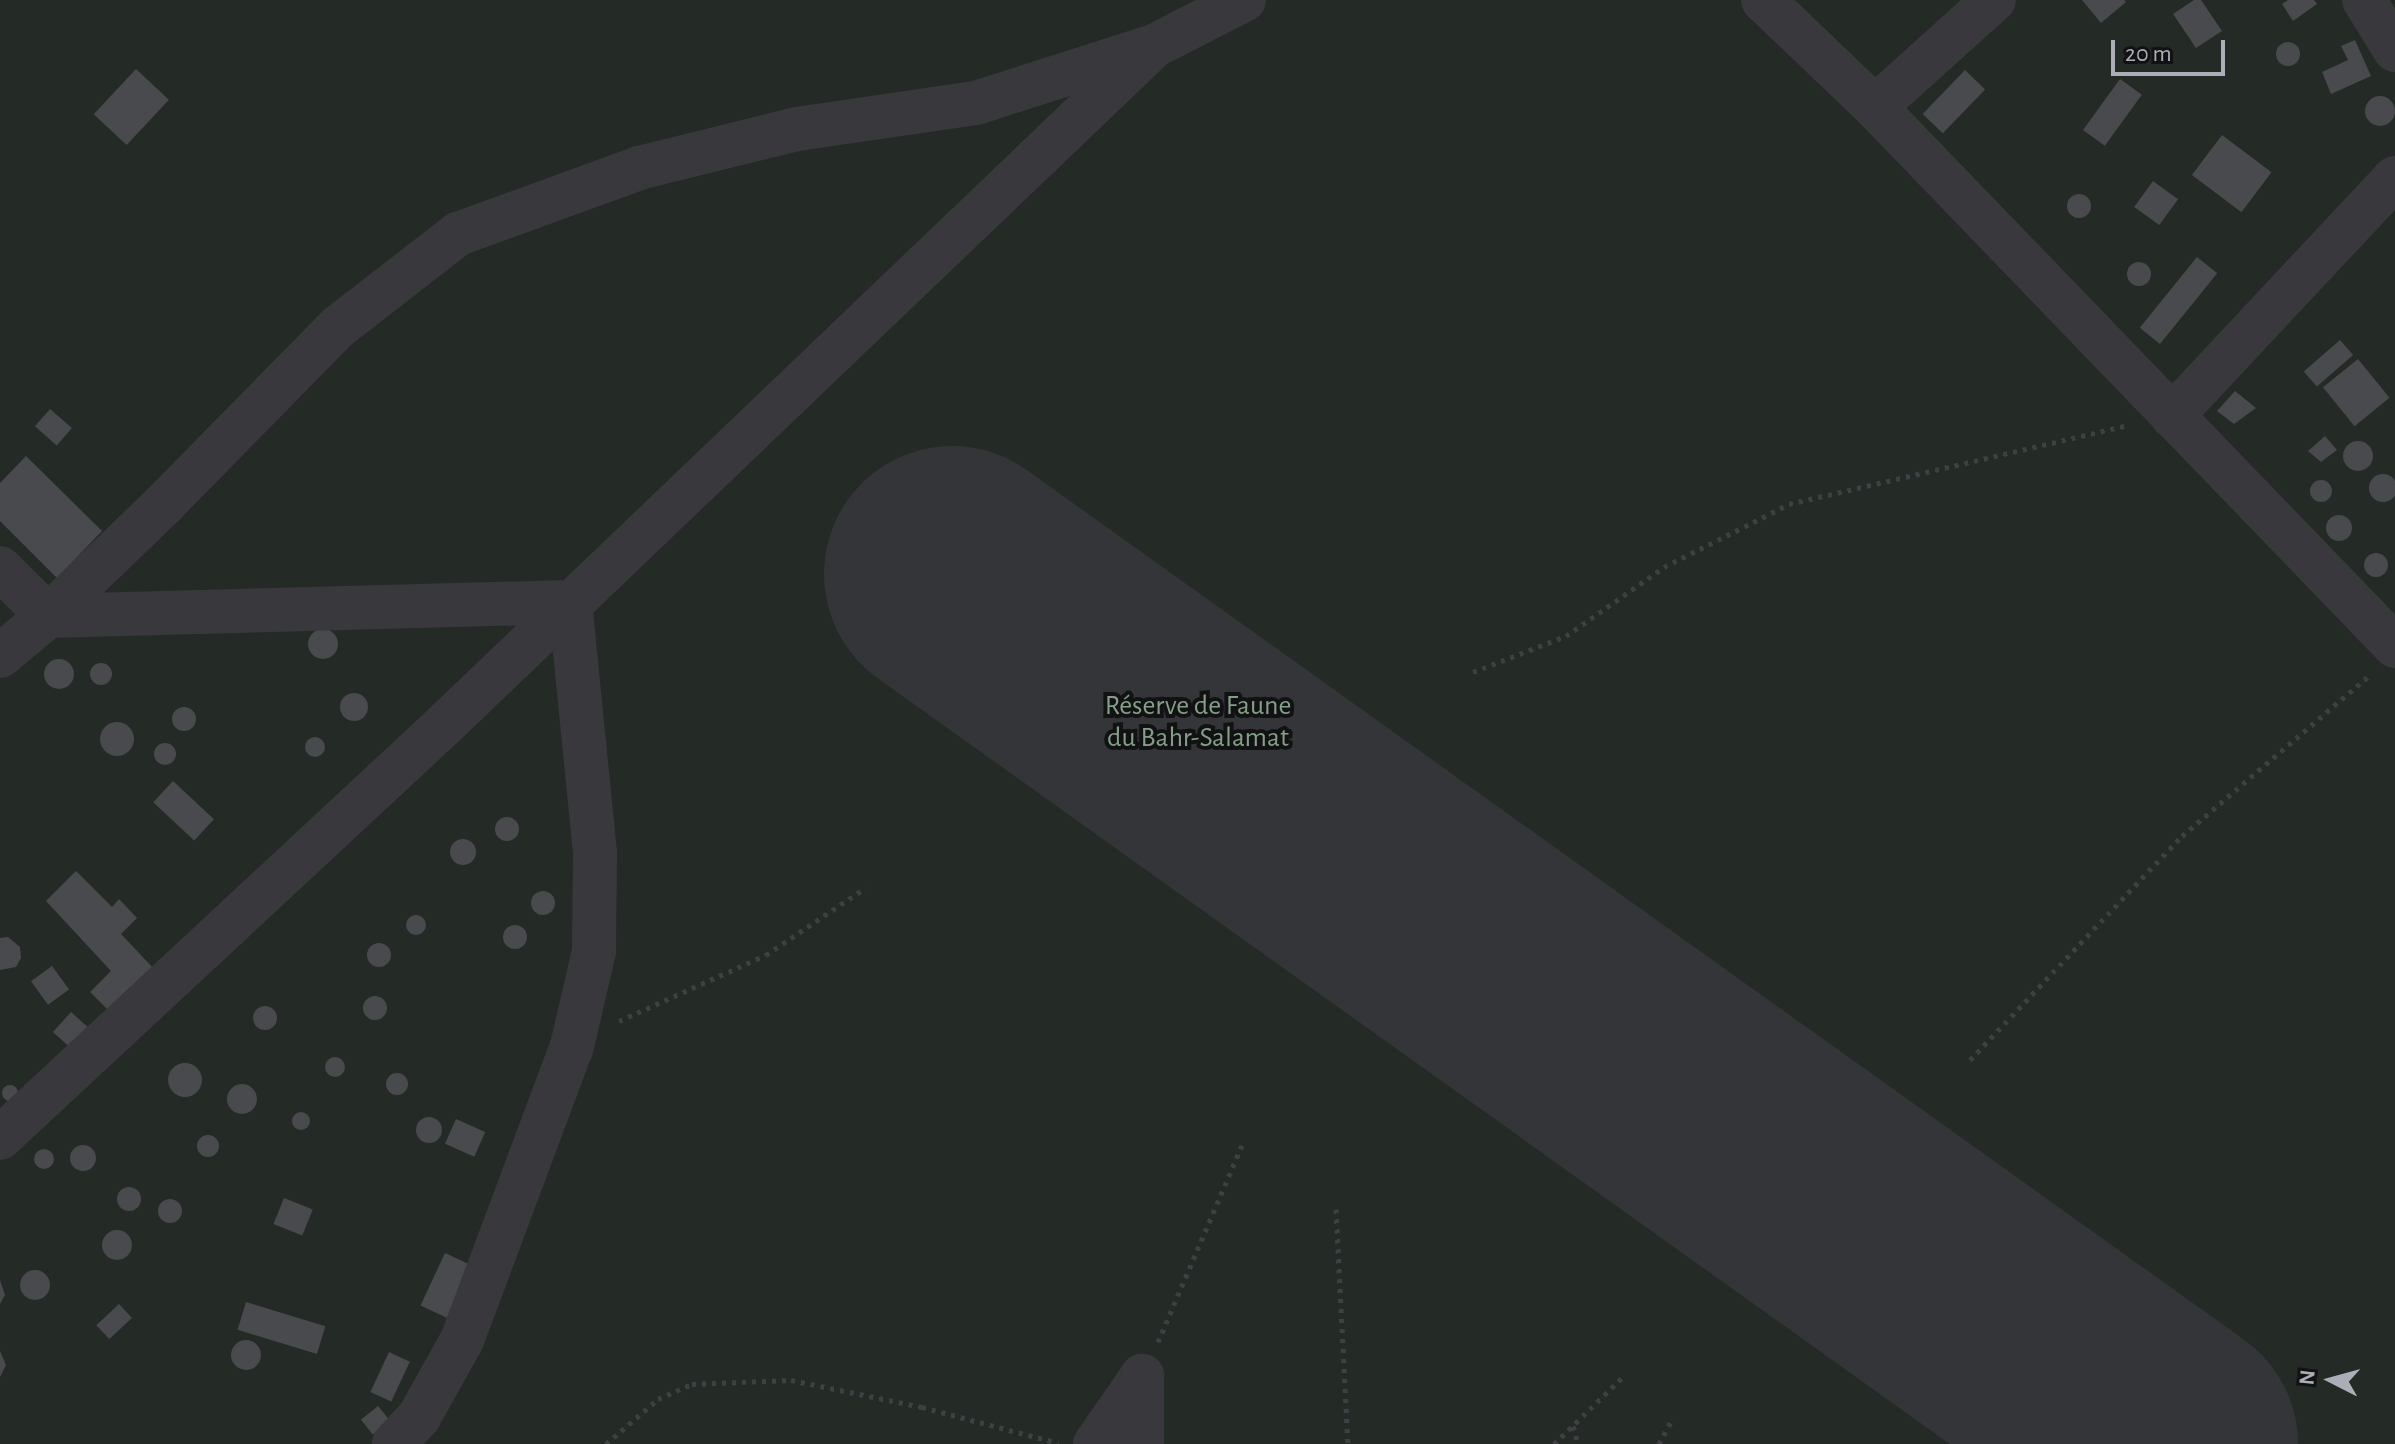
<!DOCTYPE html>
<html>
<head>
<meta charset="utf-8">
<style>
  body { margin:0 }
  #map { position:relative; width:2395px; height:1444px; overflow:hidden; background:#171719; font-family:"Alegreya Sans",sans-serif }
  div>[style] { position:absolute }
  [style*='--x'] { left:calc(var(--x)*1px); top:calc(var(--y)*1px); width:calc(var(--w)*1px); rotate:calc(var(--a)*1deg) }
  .green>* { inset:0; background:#242a25; transform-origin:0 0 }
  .runway>* { height:256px; margin:-128px; padding:0 128px; transform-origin:128px; border-radius:128px; background:#343538 }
  .building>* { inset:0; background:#494a4d; transform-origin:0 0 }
  .round { border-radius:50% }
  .path>* { height:5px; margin-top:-2.5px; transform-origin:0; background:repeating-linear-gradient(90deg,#3f4044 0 4px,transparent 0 10px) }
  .minor>* { height:44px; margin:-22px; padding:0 22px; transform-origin:22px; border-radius:22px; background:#39393d }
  span { translate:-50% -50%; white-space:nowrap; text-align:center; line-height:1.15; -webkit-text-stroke:8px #121214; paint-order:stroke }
  .park-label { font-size:28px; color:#849f87 }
  .north { position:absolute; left:2291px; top:1340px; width:80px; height:80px; -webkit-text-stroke:6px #121214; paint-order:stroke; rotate:276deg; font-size:22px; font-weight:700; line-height:32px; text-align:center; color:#abaeb7 }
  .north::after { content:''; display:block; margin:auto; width:28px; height:36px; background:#abaeb7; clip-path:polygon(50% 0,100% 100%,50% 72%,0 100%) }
  .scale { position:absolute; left:2111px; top:40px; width:114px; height:36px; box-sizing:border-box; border:4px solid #abaeb7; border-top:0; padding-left:10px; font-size:24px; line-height:28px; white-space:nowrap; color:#abaeb7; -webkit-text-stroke:6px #121214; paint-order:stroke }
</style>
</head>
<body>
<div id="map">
  <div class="green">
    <i style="left:0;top:0;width:2395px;height:1444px"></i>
  </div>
  <div class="runway">
    <i style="--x:952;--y:574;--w:1497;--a:35.54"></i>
  </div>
  <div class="building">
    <i style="clip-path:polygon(2082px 0,2124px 0,2126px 2px,2101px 23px)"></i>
    <i style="clip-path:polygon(2194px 0,2201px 0,2222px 31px,2196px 48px,2173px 14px)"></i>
    <i style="clip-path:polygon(2288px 0,2314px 0,2317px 4px,2293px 21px,2282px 4px)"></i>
    <i style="clip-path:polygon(2355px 40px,2371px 76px,2331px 94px,2322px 72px,2348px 60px,2341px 46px)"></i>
    <i class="round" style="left:2276px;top:42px;width:24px;height:24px"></i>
    <i style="left:136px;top:69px;width:45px;height:62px;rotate:43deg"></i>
    <i style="left:1965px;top:70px;width:28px;height:61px;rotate:44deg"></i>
    <i style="left:2120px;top:79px;width:27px;height:63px;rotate:36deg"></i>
    <i class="round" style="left:2365px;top:96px;width:30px;height:30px"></i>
    <i style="left:2222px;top:135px;width:62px;height:50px;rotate:37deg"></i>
    <i style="left:2153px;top:181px;width:31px;height:32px;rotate:36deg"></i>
    <i class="round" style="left:2067px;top:194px;width:24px;height:24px"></i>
    <i style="left:2197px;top:257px;width:26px;height:91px;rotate:39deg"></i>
    <i class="round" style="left:2127px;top:262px;width:24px;height:24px"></i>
    <i style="left:2340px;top:340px;width:20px;height:48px;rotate:49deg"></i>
    <i style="left:2358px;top:359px;width:50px;height:45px;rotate:51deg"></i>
    <i style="clip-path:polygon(2235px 391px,2256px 408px,2234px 424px,2217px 411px)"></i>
    <i style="left:50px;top:409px;width:29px;height:23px;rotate:41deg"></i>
    <i style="clip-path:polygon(2325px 436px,2337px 450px,2321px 462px,2308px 451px)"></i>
    <i class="round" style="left:2343px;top:441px;width:30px;height:30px"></i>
    <i style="clip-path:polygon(26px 456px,102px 531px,57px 578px,0 521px,0 483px)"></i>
    <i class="round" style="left:2369px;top:474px;width:28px;height:28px"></i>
    <i class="round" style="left:2310px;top:480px;width:22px;height:22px"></i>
    <i class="round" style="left:2326px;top:515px;width:26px;height:26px"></i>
    <i class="round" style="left:2364px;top:553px;width:24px;height:24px"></i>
    <i class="round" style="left:308px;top:629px;width:30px;height:30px"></i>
    <i class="round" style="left:44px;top:659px;width:30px;height:30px"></i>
    <i class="round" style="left:90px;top:663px;width:22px;height:22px"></i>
    <i class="round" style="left:340px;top:693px;width:28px;height:28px"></i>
    <i class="round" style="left:172px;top:707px;width:24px;height:24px"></i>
    <i class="round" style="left:100px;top:722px;width:34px;height:34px"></i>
    <i class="round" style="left:305px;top:737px;width:20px;height:20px"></i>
    <i class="round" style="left:154px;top:743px;width:22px;height:22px"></i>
    <i style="left:173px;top:781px;width:56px;height:29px;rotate:43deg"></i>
    <i class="round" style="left:495px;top:817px;width:24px;height:24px"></i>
    <i class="round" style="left:450px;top:839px;width:26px;height:26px"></i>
    <i style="clip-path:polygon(76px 871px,112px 907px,119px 899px,137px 918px,121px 934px,156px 971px,113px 1015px,90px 992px,111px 971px,46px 901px)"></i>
    <i class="round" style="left:531px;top:891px;width:24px;height:24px"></i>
    <i class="round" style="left:406px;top:915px;width:20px;height:20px"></i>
    <i class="round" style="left:503px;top:925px;width:24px;height:24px"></i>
    <i style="clip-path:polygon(8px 937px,20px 947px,21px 958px,16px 967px,0 970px,0 938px)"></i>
    <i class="round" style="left:367px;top:943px;width:24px;height:24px"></i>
    <i style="left:52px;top:966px;width:29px;height:26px;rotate:54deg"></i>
    <i class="round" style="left:363px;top:996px;width:24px;height:24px"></i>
    <i class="round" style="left:253px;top:1006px;width:24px;height:24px"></i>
    <i style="left:71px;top:1012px;width:25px;height:27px;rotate:42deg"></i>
    <i class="round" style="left:325px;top:1057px;width:20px;height:20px"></i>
    <i class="round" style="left:168px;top:1063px;width:34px;height:34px"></i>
    <i class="round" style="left:386px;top:1073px;width:22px;height:22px"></i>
    <i class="round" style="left:227px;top:1084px;width:30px;height:30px"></i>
    <i class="round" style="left:2px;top:1085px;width:16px;height:16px"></i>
    <i class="round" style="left:292px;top:1112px;width:18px;height:18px"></i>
    <i class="round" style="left:416px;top:1117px;width:26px;height:26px"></i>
    <i style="left:456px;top:1119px;width:32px;height:27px;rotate:24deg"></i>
    <i class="round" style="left:197px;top:1135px;width:22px;height:22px"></i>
    <i class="round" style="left:70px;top:1145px;width:26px;height:26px"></i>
    <i class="round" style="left:34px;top:1149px;width:20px;height:20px"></i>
    <i class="round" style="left:117px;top:1187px;width:24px;height:24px"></i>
    <i style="left:284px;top:1198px;width:31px;height:28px;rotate:22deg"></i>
    <i class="round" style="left:158px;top:1199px;width:24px;height:24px"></i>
    <i class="round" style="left:102px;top:1230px;width:30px;height:30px"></i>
    <i style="left:445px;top:1253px;width:29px;height:58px;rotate:25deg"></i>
    <i class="round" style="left:20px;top:1270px;width:30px;height:30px"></i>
    <i style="clip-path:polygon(0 1280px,5px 1295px,0 1304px)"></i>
    <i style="left:246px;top:1302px;width:83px;height:29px;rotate:17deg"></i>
    <i style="left:119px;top:1304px;width:19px;height:31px;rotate:47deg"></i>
    <i class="round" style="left:231px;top:1340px;width:30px;height:30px"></i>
    <i style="clip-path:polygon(0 1351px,6px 1365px,0 1377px)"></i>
    <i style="left:389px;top:1352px;width:23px;height:44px;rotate:25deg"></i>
    <i style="left:378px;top:1406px;width:19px;height:22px;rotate:51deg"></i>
  </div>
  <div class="path">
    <i style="--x:1473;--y:672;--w:100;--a:-21.2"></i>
    <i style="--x:1566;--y:636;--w:120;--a:-35.1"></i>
    <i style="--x:1664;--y:567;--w:140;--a:-26.7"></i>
    <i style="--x:1789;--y:504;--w:348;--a:-13.1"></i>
    <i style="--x:619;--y:1021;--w:161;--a:-24.2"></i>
    <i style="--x:766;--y:955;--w:120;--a:-34.1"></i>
    <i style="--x:1970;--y:1060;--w:308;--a:-46.6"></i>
    <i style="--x:2182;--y:836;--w:248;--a:-40.6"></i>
    <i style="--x:1336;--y:1209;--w:235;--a:87.1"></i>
    <i style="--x:1158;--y:1342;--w:214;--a:-66.9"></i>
    <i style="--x:1573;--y:1426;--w:19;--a:74"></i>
    <i style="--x:606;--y:1444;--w:69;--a:-40.9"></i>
    <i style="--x:658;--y:1399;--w:37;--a:-24"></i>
    <i style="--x:692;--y:1384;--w:99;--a:-2.3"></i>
    <i style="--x:791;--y:1380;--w:134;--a:11.6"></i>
    <i style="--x:922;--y:1407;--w:141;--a:14.8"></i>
    <i style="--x:1554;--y:1444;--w:96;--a:-44.2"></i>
    <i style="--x:1659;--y:1444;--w:30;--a:-62"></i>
  </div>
  <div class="minor">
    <i style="--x:1763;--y:0;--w:155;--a:43.7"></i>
    <i style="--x:1875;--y:107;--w:749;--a:46.03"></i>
    <i style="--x:2364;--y:0;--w:59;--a:58.2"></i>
    <i style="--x:1875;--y:107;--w:160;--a:-42"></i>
    <i style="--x:2172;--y:416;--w:326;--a:-46.9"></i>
    <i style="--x:0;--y:568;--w:68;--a:45"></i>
    <i style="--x:48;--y:616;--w:522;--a:-1.54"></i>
    <i style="--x:570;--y:602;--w:253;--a:84.3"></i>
    <i style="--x:595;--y:854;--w:97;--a:90.6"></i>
    <i style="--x:594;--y:951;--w:98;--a:103"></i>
    <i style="--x:572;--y:1046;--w:314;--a:110.5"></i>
    <i style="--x:462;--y:1340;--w:88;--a:119.2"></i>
    <i style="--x:419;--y:1417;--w:37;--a:133"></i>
    <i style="--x:0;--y:656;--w:62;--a:-39.8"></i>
    <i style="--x:48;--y:616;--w:160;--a:-44"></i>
    <i style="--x:163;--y:505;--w:250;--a:-45.5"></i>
    <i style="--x:338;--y:327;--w:152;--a:-37.8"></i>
    <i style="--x:458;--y:234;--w:193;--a:-20"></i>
    <i style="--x:639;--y:168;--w:163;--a:-13.9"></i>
    <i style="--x:797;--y:129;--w:181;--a:-8.3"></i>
    <i style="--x:976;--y:103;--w:187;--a:-17.8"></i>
    <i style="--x:1154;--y:46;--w:101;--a:-27.1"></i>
    <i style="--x:0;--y:1138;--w:606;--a:-42.93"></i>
    <i style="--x:444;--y:725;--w:982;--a:-43.72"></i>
    <i style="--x:1095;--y:1444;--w:83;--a:-55.3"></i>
    <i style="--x:1142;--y:1444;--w:68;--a:-90"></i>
  </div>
  <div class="park-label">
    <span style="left:1198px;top:722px">Réserve de Faune<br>du Bahr-Salamat</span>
  </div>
  <div class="north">N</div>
  <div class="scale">20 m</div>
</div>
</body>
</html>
